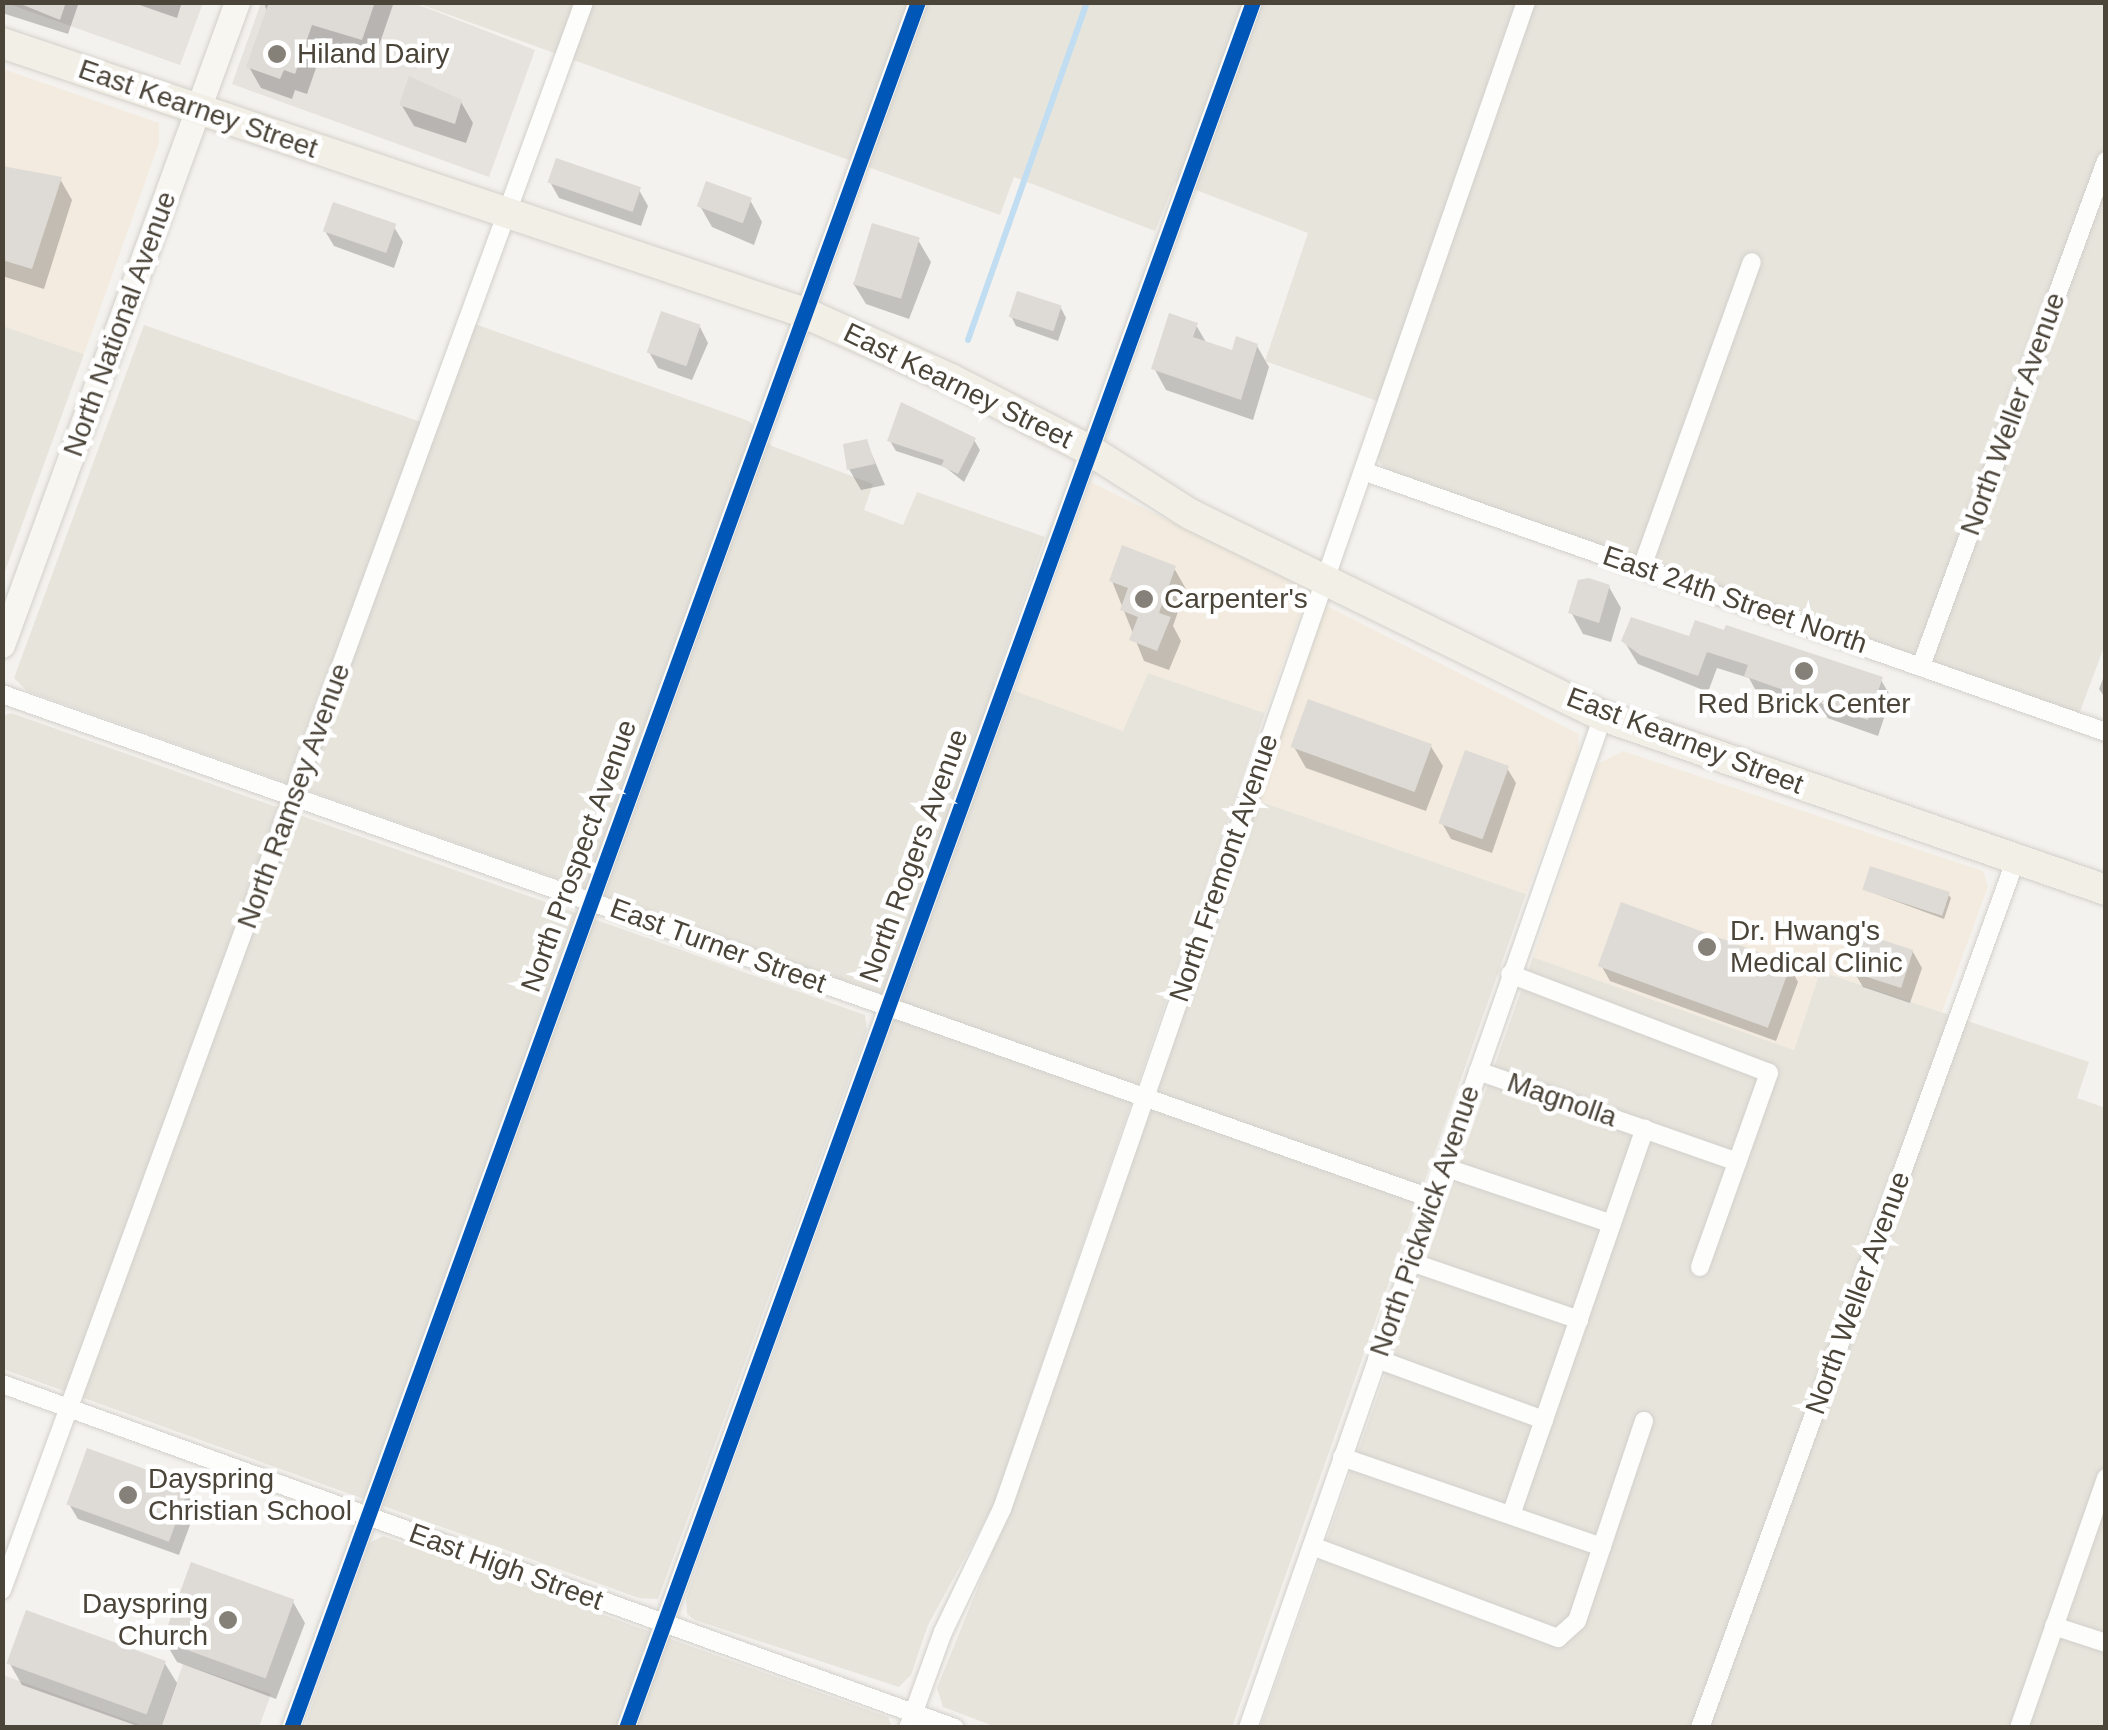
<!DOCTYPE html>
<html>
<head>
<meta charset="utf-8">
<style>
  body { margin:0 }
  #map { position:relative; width:2108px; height:1730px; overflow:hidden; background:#f4f2ee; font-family:Helvetica,sans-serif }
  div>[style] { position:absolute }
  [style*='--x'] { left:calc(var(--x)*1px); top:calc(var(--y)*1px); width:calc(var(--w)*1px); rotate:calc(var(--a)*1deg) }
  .residential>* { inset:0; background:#e7e4dc }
  .commercial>* { inset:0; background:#f3ebdf }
  .industrial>* { inset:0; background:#e6e2de }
  .parking>* { inset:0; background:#e6e3df }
  .shadow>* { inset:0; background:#0003 }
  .stream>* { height:6px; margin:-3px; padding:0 3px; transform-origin:3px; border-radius:3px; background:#c0ddf1 }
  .building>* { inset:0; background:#dedbd6; transform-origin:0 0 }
  .roads { filter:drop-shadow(0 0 2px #d2d0cb) drop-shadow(0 0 2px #d2d0cb) }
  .street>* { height:18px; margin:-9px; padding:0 9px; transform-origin:9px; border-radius:9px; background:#fdfdfc }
  .secondary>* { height:25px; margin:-12.5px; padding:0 12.5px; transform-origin:12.5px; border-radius:12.5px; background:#f7f6f1 }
  .primary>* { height:30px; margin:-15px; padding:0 15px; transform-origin:15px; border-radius:15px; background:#f2efe6 }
  .cycleway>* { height:15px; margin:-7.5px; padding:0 7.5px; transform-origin:7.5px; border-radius:7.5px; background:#0057b8 }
  .dots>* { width:28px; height:28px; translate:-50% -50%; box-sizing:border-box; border:5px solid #fff; border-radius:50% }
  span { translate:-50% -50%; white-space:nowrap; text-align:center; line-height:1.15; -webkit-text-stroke:9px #fff; paint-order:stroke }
  .poi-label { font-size:28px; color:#4b4439 }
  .left { translate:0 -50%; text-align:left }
  .right { translate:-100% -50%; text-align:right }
  .street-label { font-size:28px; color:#4b4439 }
  .frame { position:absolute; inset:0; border:5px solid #4b4439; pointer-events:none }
</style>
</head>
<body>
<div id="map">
  <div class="residential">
    <i style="clip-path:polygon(414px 2px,2105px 3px,2106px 642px,2079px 714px,1386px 471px,1377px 458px,1394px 407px,1265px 361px,1308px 233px,1175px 182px,1155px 231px,1014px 177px,1000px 215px)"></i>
    <i style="clip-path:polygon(475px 324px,749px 421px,772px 446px,873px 484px,864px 510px,903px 525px,917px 492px,1045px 537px,994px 683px,1123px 730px,1148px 673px,1265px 713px,993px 1506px,928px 1625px,911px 1675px,899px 1687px,695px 1620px,687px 1614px,686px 1598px,901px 1001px,27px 691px,14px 678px,144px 325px,438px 428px)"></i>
    <i style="clip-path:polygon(3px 326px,84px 354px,3px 577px)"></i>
    <i style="clip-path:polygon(11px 713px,865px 1015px,867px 1030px,658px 1599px,639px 1598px,3px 1369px,2px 716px)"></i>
    <i style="clip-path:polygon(1256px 800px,1526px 894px,1232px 1727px,996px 1727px,943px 1707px,937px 1688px,1010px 1508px)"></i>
    <i style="clip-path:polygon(1533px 957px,1794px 1050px,1820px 971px,2089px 1062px,2077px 1098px,2106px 1108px,2105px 1727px,1260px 1728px)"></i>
    <i style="clip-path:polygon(383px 1536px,888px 1717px,892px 1727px,304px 1728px,369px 1543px)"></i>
  </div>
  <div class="commercial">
    <i style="clip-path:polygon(3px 69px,159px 123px,159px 143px,84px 354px,3px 326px)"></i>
    <i style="clip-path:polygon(1091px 482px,1299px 585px,1303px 607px,1265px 713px,1148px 673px,1123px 731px,1015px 691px)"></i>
    <i style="clip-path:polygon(1325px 605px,1579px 734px,1578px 757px,1526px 894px,1256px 800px)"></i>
    <i style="clip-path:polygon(1623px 751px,1983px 871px,1988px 887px,1942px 1012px,1820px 971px,1794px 1050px,1533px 957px,1598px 764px)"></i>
  </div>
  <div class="industrial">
    <i style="clip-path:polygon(3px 2px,203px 3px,180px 65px)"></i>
    <i style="clip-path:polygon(261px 3px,414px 3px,535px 50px,489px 177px,232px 84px)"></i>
  </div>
  <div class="parking">
    <i style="clip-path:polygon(183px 1664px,271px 1694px,259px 1727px,161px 1727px)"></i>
    <i style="clip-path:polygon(3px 1675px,146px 1727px,3px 1727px)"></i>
  </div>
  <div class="shadow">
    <i style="clip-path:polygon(2px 2px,79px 2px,68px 34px,2px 13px)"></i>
    <i style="clip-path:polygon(131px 2px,182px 2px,177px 18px)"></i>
    <i style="clip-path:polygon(264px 2px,394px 2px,374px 60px,324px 45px,307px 94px,295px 90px,292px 99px,261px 88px,249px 67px,268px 15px)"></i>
    <i style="clip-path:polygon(461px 102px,473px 123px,466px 143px,414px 126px,401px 104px)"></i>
    <i style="clip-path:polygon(2px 169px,60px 179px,72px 200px,44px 289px,2px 276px)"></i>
    <i style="clip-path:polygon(550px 182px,639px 190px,648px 206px,641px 226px,559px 198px)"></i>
    <i style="clip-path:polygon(750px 200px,762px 222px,754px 245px,712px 227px,700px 206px)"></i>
    <i style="clip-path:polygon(394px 227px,403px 242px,394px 268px,334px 246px,325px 231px)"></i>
    <i style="clip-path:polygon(918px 240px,931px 262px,909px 319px,866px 304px,853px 283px)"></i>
    <i style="clip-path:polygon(1061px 308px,1066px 318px,1058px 341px,1016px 326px,1011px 316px)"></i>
    <i style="clip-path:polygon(1196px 325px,1207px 344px,1233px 353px,1257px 346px,1269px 367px,1253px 420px,1166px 390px,1154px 368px)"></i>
    <i style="clip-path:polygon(700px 327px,708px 343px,692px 380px,658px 368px,649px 352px)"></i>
    <i style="clip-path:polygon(974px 440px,980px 450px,964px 482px,945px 467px,896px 451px,890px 441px)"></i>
    <i style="clip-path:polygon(866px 441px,885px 485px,861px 490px,849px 469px)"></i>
    <i style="clip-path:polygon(1174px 568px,1186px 589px,1173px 626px,1181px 641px,1169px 670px,1144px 661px,1112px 581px)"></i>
    <i style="clip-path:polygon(1609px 587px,1621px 608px,1611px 642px,1583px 634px,1571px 612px)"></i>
    <i style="clip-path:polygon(1691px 639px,1881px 680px,1891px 697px,1878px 736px,1757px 693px,1749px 678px,1717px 668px,1708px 692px,1638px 664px,1624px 641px)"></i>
    <i style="clip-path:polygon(2106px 671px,2106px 699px,2099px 689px)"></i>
    <i style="clip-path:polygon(1430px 745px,1443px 766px,1426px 811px,1306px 768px,1294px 747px)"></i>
    <i style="clip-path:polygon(1507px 768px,1516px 783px,1492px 853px,1451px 839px,1442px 823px)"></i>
    <i style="clip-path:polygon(1865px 890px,1948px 894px,1951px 898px,1944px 919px)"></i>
    <i style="clip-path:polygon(1913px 952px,1922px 968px,1910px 1003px,1863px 987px,1854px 972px)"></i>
    <i style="clip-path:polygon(1601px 965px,1789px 966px,1798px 982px,1776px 1041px,1610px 981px)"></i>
    <i style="clip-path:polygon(189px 1487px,198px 1503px,179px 1555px,78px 1519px,69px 1504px)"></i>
    <i style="clip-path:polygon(293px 1602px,305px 1623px,276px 1699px,177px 1662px,164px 1640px)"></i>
    <i style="clip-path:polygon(164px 1662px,177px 1683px,161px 1728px,143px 1728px,22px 1685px,10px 1664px)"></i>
  </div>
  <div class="stream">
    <i style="--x:968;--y:340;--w:358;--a:-70.6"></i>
  </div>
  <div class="building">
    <i style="clip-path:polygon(16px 2px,66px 2px,60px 20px)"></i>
    <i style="clip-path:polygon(269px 2px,375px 2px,362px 40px,312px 25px,295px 74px,284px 70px,280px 79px,246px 67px)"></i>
    <i style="clip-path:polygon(409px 76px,462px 100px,455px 124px,399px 105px)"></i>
    <i style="left:556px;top:158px;width:90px;height:26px;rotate:19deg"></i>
    <i style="clip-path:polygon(2px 166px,62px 177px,32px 269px,2px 260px)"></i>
    <i style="left:706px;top:181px;width:49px;height:27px;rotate:20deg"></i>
    <i style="left:333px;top:202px;width:67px;height:31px;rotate:19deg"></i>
    <i style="left:872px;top:223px;width:50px;height:64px;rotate:17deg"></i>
    <i style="left:1017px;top:291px;width:47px;height:27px;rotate:18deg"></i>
    <i style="left:661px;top:311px;width:42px;height:44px;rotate:19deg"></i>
    <i style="clip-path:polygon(1169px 313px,1198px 323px,1193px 337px,1232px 350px,1236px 336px,1258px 344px,1241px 400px,1151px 369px)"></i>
    <i style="clip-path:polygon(901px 402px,976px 438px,958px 474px,941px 466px,944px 460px,887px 441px)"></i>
    <i style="clip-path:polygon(867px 439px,875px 464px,847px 470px,843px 444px)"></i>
    <i style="clip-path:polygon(1122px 545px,1176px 566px,1159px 613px,1171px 617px,1157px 651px,1129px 640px,1138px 617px,1120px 610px,1128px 588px,1109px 581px)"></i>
    <i style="clip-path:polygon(1589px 578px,1610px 585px,1599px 623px,1568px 613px,1578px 580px)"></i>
    <i style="clip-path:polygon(1631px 617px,1689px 636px,1695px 620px,1724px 630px,1726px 625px,1883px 677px,1868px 720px,1744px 676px,1748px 665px,1707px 652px,1698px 676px,1640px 655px,1621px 641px)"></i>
    <i style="left:1308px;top:699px;width:132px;height:51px;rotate:20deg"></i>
    <i style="left:1465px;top:750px;width:47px;height:78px;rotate:20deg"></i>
    <i style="left:1870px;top:866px;width:84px;height:25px;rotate:18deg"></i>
    <i style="left:1621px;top:902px;width:181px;height:68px;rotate:20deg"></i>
    <i style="left:1864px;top:934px;width:52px;height:40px;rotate:18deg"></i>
    <i style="left:87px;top:1448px;width:109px;height:60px;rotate:20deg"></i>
    <i style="left:191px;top:1562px;width:110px;height:84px;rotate:20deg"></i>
    <i style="left:26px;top:1610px;width:149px;height:57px;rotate:20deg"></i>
  </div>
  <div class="roads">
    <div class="street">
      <i style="--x:1363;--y:471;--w:788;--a:19.36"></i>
      <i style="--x:1642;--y:567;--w:324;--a:-70.2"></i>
      <i style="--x:1921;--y:666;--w:538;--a:-69.88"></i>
      <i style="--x:2;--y:694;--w:1517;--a:19.44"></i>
      <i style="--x:1510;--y:974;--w:277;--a:20.9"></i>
      <i style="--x:1769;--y:1073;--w:206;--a:109.6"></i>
      <i style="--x:1478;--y:1071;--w:275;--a:19.3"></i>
      <i style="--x:1444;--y:1167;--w:177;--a:18.7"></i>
      <i style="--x:1411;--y:1262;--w:178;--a:19"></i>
      <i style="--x:1377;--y:1359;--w:178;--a:20.1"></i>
      <i style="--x:2;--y:1384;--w:1013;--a:19.85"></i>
      <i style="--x:1342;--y:1457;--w:275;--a:19.1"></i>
      <i style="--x:1511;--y:1515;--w:409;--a:-70.9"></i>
      <i style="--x:1312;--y:1546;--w:263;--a:20.5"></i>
      <i style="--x:1558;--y:1638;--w:25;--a:-42"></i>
      <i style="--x:1577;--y:1621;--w:211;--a:-71.5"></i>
      <i style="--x:2;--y:1590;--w:1691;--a:-69.87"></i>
      <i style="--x:2054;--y:1626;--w:55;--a:18.1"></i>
      <i style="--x:291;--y:1728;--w:1836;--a:-70.04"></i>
      <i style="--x:626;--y:1728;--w:1836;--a:-70.04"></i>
      <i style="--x:908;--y:1728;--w:102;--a:-70"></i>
      <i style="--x:943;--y:1632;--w:136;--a:-64.4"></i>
      <i style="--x:1002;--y:1509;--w:1596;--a:-70.83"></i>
      <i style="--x:1248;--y:1728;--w:1072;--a:-70.67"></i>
      <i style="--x:1700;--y:1728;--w:925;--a:-70.02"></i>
      <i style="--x:2019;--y:1728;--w:265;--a:-70.8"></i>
    </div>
    <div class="secondary">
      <i style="--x:2;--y:645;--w:685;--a:-69.92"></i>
    </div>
    <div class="primary">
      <i style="--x:2;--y:43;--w:847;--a:18.58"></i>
      <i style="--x:805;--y:313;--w:160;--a:24.3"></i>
      <i style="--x:951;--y:379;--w:157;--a:27.2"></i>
      <i style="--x:1091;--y:451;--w:117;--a:32.5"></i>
      <i style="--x:1190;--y:514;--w:460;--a:26.1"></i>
      <i style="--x:1603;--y:716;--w:532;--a:19.08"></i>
    </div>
  </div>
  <div class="cycleway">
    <i style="--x:291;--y:1728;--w:1836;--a:-70.04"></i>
    <i style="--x:626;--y:1728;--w:1836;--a:-70.04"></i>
  </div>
  <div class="dots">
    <i style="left:277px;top:54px;background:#868178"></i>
    <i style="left:1144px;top:599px;background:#868178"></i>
    <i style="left:1804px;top:671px;background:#868178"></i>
    <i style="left:1707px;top:947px;background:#868178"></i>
    <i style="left:128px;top:1495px;background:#868178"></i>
    <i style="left:228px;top:1620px;background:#868178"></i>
  </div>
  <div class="poi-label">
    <span class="left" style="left:297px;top:54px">Hiland Dairy</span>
    <span class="left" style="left:1164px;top:599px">Carpenter's</span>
    <span style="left:1804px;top:704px">Red Brick Center</span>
    <span class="left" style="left:1730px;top:947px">Dr. Hwang's<br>Medical Clinic</span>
    <span class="left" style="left:148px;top:1495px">Dayspring<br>Christian School</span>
    <span class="right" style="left:208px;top:1620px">Dayspring<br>Church</span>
  </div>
  <div class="street-label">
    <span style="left:198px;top:109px;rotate:19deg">East Kearney Street</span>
    <span style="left:120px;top:324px;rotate:-70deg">North National Avenue</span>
    <span style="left:958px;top:386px;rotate:26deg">East Kearney Street</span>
    <span style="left:2013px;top:414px;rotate:-70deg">North Weller Avenue</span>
    <span style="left:1735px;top:600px;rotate:19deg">East 24th Street North</span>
    <span style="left:1685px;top:741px;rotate:21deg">East Kearney Street</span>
    <span style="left:294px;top:796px;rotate:-70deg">North Ramsey Avenue</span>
    <span style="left:579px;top:856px;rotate:-70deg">North Prospect Avenue</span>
    <span style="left:914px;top:856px;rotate:-70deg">North Rogers Avenue</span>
    <span style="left:1224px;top:868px;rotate:-71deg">North Fremont Avenue</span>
    <span style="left:718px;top:946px;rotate:20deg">East Turner Street</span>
    <span style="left:1562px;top:1100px;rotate:19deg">Magnolla</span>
    <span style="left:1425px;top:1221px;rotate:-71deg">North Pickwick Avenue</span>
    <span style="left:1858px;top:1293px;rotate:-70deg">North Weller Avenue</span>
    <span style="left:506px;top:1567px;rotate:20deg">East High Street</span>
  </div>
  <div class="frame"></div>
</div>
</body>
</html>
